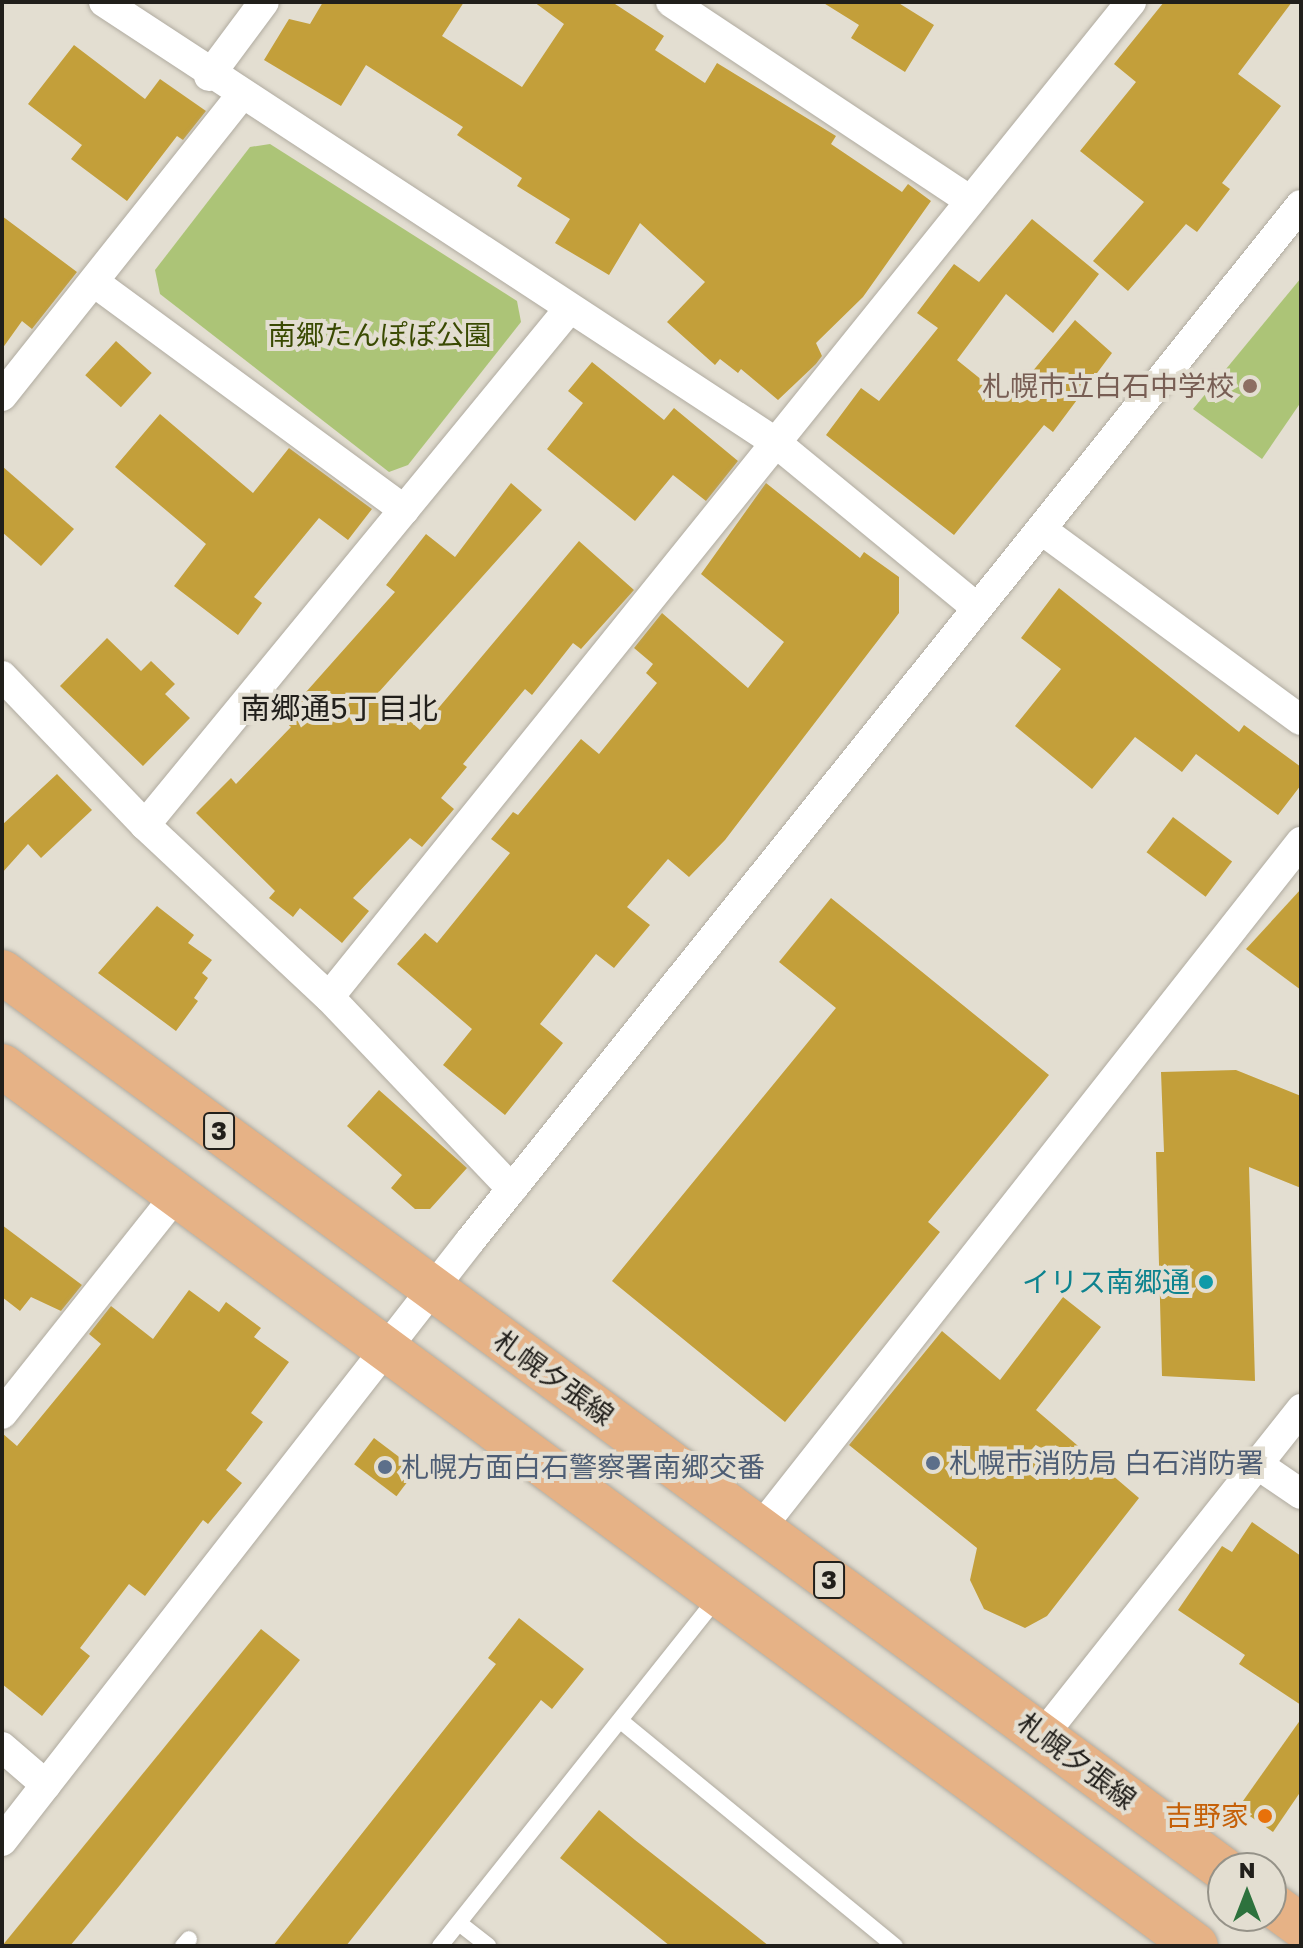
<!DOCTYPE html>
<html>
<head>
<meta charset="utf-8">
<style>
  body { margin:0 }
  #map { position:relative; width:1303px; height:1948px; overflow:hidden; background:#e3ded1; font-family:"Golos Text","Noto Sans JP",sans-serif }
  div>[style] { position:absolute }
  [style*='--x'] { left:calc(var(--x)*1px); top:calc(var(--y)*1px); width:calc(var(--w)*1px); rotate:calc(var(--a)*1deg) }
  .green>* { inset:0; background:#acc477 }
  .building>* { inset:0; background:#c39f3a; transform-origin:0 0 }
  .roads { filter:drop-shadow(0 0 2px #b0aba0) drop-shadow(0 0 2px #b0aba0) }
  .service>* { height:16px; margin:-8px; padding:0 8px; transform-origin:8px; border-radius:8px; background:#fff }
  .minor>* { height:30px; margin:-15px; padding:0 15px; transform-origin:15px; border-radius:15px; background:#fff }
  .primary>* { height:44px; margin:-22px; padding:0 22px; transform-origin:22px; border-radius:22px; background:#e6b286 }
  .dots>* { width:22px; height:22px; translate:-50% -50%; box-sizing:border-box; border:4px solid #e3ded1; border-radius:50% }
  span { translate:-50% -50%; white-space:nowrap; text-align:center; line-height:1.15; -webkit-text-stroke:8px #e3ded1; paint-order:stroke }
  .shield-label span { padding:2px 6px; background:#e3ded1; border:2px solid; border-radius:6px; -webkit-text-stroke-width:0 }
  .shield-label { font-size:26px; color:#211f1b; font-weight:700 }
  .park-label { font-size:28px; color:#3a4a02 }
  .education-label { font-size:28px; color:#785e54 }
  .right { translate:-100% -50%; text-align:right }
  .culture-label { font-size:28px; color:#0d838f }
  .street-label { font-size:28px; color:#211f1b }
  .service-label { font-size:28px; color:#4e5e75 }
  .left { translate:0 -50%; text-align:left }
  .food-label { font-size:28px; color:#c56008 }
  .neighbourhood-label { font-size:30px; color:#211f1b }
  .frame { position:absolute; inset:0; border:4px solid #211f1b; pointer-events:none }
  .north { position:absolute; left:1207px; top:1852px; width:80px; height:80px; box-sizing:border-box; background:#e3ded1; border:2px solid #959288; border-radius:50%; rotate:0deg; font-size:22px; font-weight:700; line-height:32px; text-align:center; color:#211f1b }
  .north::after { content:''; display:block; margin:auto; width:28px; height:36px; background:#2d723d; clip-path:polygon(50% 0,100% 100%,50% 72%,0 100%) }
</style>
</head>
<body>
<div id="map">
  <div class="green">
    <i style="clip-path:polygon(270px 144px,517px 301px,521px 322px,408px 465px,389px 472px,160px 294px,155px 270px,250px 147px)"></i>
    <i style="clip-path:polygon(1301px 278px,1301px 402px,1262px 459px,1193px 409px)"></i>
  </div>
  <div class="building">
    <i style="clip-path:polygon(323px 2px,464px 2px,442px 36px,522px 87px,564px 24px,534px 2px,612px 2px,664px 36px,655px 50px,705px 83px,717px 63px,836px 136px,831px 144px,902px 192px,908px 184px,931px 201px,863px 297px,816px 343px,822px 356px,816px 364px,778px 400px,741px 369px,738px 373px,720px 359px,715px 365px,667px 322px,705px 282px,640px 223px,609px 275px,555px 243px,570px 219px,517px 186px,522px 178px,457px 135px,463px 127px,366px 65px,341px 106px,264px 60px,289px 19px,310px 24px)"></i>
    <i style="clip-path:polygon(822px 2px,897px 2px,934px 25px,905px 72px,851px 38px,859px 25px)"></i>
    <i style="clip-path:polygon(1164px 2px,1292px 2px,1238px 74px,1281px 106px,1222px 183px,1230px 189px,1197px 232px,1186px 224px,1128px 291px,1093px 261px,1144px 202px,1080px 151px,1136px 82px,1114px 64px)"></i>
    <i style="clip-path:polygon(74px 45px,145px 99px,160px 79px,206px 111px,183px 140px,177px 136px,127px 201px,71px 159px,82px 145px,28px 104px)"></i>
    <i style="clip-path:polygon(2px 216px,77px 272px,32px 329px,22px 321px,2px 349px)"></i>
    <i style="clip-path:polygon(1032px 219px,1099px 274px,1053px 333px,1006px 294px,957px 360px,1008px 401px,1075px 320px,1112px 353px,1053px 432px,1044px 425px,954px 535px,826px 435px,861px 388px,879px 401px,938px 328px,917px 313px,954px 264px,979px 282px)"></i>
    <i style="left:116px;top:341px;width:48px;height:46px;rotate:42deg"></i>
    <i style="clip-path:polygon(592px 362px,664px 420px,674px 408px,738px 461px,706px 501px,673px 475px,635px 521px,547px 449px,583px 403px,568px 391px)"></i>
    <i style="clip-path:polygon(160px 414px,253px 493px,289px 448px,372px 509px,348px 540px,319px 518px,254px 597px,262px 603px,238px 635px,174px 586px,206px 544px,115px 467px)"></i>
    <i style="clip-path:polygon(2px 466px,74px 529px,41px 566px,2px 532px)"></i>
    <i style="clip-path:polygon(511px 483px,542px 510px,378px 693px,420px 730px,579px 541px,634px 590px,581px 649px,573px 643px,532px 695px,525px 689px,463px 764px,467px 767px,441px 798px,454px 809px,422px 847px,410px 838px,353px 898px,369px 911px,342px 943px,300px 908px,293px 917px,269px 898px,275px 891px,196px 813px,231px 778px,236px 784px,291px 727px,282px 719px,395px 592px,386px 585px,426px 534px,455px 557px)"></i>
    <i style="clip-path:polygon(766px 483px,860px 558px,864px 552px,899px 577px,899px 613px,725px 840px,689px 877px,668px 859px,627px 907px,650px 925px,614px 968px,596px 954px,540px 1024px,563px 1043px,505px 1115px,443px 1065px,472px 1029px,397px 964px,425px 933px,437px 943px,510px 853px,491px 839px,513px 812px,518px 815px,581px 739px,599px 754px,657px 683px,646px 673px,653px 664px,634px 648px,662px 613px,748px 688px,784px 642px,701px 574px)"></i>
    <i style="clip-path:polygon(1059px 588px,1239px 732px,1244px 725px,1301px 767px,1301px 785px,1278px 815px,1196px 754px,1182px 772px,1135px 737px,1092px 789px,1015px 726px,1061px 669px,1021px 638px)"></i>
    <i style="clip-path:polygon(107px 638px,141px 671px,151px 661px,175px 684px,165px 694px,190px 718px,143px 766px,60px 686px)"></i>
    <i style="clip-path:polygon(57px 774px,92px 810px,41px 858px,28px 844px,2px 873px,2px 825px)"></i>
    <i style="left:1173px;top:817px;width:74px;height:44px;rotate:37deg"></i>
    <i style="clip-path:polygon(1301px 889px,1301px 990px,1246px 949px)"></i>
    <i style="clip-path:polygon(831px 898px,1049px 1075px,928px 1222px,940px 1232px,785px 1422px,612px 1281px,836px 1008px,779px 962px)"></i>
    <i style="clip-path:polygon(157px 906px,194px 935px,188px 943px,212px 960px,202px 973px,208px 978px,194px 998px,198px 1001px,176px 1031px,98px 973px)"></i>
    <i style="clip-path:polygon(1236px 1070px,1301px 1096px,1301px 1188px,1249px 1167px,1255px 1381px,1162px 1376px,1156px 1152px,1164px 1152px,1161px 1072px)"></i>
    <i style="clip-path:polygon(379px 1090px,467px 1168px,430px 1209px,415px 1209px,391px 1188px,402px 1175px,347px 1126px)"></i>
    <i style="clip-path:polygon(2px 1225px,82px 1285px,61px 1311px,31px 1297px,20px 1311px,2px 1297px)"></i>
    <i style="clip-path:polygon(189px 1290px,219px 1312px,226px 1302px,261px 1328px,254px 1337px,289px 1362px,251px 1413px,263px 1422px,226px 1470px,242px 1483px,208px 1524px,203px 1520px,145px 1596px,129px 1584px,80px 1648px,90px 1656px,42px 1716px,2px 1684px,2px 1433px,17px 1446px,101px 1344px,89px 1334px,111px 1306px,153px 1339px)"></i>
    <i style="clip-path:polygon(1063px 1297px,1101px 1327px,1036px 1410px,1139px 1498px,1047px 1616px,1025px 1628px,984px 1609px,970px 1580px,977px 1548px,849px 1445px,942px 1331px,1000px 1380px)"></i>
    <i style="left:374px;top:1438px;width:53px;height:33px;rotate:37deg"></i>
    <i style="clip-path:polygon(1252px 1522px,1301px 1556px,1301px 1705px,1239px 1664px,1245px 1655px,1178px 1610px,1222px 1546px,1232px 1552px)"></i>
    <i style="clip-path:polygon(519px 1618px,584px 1669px,552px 1709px,541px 1700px,346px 1946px,273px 1946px,496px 1664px,488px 1658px)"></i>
    <i style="clip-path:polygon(261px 1629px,300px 1660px,120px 1885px,70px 1946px,2px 1946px)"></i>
    <i style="clip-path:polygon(1301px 1719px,1301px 1791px,1273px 1832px,1238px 1808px)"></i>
    <i style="clip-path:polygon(599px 1810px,635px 1840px,769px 1946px,670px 1946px,560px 1858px)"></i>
  </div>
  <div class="roads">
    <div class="service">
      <i style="--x:622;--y:1722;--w:353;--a:39.4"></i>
      <i style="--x:459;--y:1923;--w:37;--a:38"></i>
      <i style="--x:183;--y:1946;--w:9;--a:-49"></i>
      <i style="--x:440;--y:1946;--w:447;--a:-51.5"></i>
    </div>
    <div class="minor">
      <i style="--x:104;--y:2;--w:802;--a:33.25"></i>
      <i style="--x:775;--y:442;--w:260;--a:39.4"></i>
      <i style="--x:671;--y:2;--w:359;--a:33.6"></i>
      <i style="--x:209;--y:76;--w:92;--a:-53.4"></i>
      <i style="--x:94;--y:282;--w:385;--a:36.3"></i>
      <i style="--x:2;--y:396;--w:384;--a:-51.5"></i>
      <i style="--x:1042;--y:530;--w:321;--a:36.3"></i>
      <i style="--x:2;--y:676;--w:207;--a:46.2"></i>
      <i style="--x:145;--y:825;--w:252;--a:43.1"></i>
      <i style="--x:329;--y:997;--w:265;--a:46.4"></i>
      <i style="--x:145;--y:825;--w:668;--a:-50.59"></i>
      <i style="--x:329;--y:997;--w:1278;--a:-51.13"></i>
      <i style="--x:2;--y:1414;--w:280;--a:-51.5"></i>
      <i style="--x:1257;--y:1464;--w:53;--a:34.3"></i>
      <i style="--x:759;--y:1530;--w:876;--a:-51.77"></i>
      <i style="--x:1043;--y:1735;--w:416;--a:-51.6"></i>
      <i style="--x:2;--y:1747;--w:58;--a:40.8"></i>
      <i style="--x:2;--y:1841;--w:761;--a:-52.05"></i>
      <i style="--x:470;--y:1241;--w:1328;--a:-51.27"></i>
    </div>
    <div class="primary">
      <i style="--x:2;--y:972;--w:1515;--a:36.3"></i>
      <i style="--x:2;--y:1066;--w:1483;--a:36.39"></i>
      <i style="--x:1271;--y:1904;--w:37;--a:36"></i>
    </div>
  </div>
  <div class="dots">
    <i style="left:1250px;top:386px;background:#8d6e63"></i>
    <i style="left:1206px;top:1282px;background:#0f9aa8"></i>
    <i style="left:933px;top:1463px;background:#5c6f8a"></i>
    <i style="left:385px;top:1467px;background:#5c6f8a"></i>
    <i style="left:1265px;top:1816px;background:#e8710a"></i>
  </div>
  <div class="shield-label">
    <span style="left:219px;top:1131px">3</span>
    <span style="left:829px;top:1580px">3</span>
  </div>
  <div class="park-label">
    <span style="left:380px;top:335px">南郷たんぽぽ公園</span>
  </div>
  <div class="education-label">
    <span class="right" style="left:1234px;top:386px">札幌市立白石中学校</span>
  </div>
  <div class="culture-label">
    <span class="right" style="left:1190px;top:1282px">イリス南郷通</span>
  </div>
  <div class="street-label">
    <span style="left:554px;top:1378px;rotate:36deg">札幌夕張線</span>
    <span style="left:1077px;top:1761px;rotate:37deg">札幌夕張線</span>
  </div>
  <div class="service-label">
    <span class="left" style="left:949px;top:1463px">札幌市消防局 白石消防署</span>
    <span class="left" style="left:401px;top:1467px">札幌方面白石警察署南郷交番</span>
  </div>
  <div class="food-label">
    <span class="right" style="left:1249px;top:1816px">吉野家</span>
  </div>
  <div class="neighbourhood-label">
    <span style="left:339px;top:708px">南郷通5丁目北</span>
  </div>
  <div class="frame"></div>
  <div class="north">N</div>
</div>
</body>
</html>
